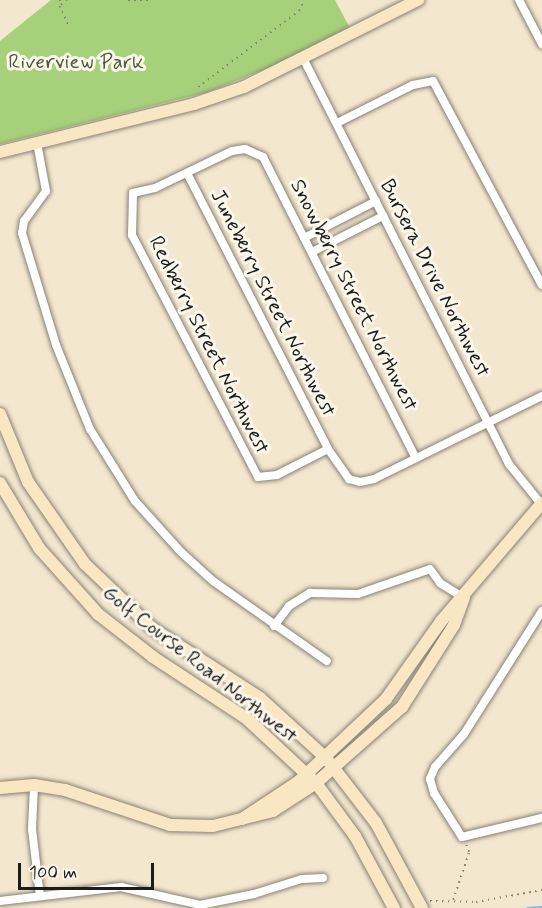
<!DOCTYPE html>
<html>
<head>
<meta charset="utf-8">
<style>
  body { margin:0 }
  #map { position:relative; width:542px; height:908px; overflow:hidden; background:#f4e7cf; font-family:Mynerve,sans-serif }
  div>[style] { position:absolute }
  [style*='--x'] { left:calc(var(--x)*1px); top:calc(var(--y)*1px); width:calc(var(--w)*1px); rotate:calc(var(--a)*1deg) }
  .green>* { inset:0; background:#a7d07b }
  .stream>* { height:3px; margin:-1.5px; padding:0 1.5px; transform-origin:1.5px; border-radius:1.5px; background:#77bbed }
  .path>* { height:1.5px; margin-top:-0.75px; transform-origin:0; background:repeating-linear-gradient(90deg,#888276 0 1.5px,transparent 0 6px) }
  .roads { filter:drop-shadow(0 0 2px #888276) drop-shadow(0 0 2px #888276) }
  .street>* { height:8px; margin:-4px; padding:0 4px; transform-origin:4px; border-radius:4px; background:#fff }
  .secondary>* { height:12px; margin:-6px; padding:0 6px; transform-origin:6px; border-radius:6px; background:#f9e7c3 }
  span { translate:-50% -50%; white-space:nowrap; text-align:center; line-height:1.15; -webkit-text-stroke:6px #fbf7ec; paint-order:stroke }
  .park-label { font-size:21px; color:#4d5b3d }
  .street-label { font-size:21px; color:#1c1c1c }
  .scale { position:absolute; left:18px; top:863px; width:136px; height:27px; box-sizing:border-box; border:3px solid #1c1c1c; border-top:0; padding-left:8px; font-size:18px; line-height:21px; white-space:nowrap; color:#1c1c1c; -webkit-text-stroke:4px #fbf7ec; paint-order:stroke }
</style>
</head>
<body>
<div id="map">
  <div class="green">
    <i style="clip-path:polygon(51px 0,335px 0,350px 28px,273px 66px,208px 92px,0 144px,0 41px)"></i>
  </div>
  <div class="stream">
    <i style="--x:527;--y:908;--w:15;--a:-4"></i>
  </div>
  <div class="path">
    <i style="--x:60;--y:0;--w:5;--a:90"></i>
    <i style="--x:67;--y:0;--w:9;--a:139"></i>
    <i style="--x:60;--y:6;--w:20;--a:66"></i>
    <i style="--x:128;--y:0;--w:21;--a:0"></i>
    <i style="--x:198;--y:87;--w:126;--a:-37"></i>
    <i style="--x:299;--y:11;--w:12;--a:-66"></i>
    <i style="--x:453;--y:900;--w:51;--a:-71.6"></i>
    <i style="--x:469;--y:852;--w:8;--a:-113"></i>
    <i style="--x:430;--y:901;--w:46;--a:1.2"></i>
    <i style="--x:476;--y:902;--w:67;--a:-10.3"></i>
  </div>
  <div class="roads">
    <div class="street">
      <i style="--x:519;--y:0;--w:50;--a:62.4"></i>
      <i style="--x:304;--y:60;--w:453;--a:63.1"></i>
      <i style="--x:509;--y:464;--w:53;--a:51.2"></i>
      <i style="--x:337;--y:123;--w:85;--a:-26.6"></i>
      <i style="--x:413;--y:85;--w:20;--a:-11"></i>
      <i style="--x:433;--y:81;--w:231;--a:61.9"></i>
      <i style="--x:37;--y:143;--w:49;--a:79.4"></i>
      <i style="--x:46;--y:191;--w:37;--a:126"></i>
      <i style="--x:24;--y:221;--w:12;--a:99"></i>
      <i style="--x:22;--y:233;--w:117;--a:73.1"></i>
      <i style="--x:56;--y:345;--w:91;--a:68"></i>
      <i style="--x:90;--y:429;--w:85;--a:58"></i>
      <i style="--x:135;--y:501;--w:69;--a:48"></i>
      <i style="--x:181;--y:552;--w:43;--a:42.2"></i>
      <i style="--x:213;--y:581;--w:139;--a:35.1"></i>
      <i style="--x:187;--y:173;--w:310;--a:62.9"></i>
      <i style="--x:328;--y:449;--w:37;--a:55"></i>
      <i style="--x:349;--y:479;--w:11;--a:15"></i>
      <i style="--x:360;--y:482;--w:14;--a:-12"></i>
      <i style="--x:374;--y:479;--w:187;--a:-26.3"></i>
      <i style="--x:304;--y:238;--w:81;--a:-27.2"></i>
      <i style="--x:312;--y:252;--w:80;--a:-26.9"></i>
      <i style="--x:328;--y:449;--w:57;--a:153"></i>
      <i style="--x:277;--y:475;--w:19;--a:174"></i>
      <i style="--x:258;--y:477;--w:273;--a:-117.5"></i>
      <i style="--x:132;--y:235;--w:42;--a:-88.6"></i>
      <i style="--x:133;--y:193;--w:23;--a:-13"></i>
      <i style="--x:155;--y:188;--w:85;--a:-25.7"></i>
      <i style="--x:232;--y:151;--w:13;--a:-9"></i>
      <i style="--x:245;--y:149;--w:20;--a:24"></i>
      <i style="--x:263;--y:157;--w:338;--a:63.1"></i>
      <i style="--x:542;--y:611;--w:146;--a:122.4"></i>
      <i style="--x:464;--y:734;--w:44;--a:131.3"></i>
      <i style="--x:435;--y:767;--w:13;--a:113"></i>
      <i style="--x:430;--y:779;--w:15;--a:74"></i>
      <i style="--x:434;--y:793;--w:52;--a:57.5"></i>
      <i style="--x:462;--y:837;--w:82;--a:-13.4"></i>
      <i style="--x:274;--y:626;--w:25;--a:-53"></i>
      <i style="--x:289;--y:606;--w:25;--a:-32"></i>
      <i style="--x:310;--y:593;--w:48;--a:1.2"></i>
      <i style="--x:358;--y:594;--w:76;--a:-19.1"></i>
      <i style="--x:430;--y:569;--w:17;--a:54"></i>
      <i style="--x:440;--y:583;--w:28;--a:32"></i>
      <i style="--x:34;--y:785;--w:44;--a:92.6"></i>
      <i style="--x:32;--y:829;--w:67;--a:83.2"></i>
      <i style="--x:0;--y:901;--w:122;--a:-6.6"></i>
      <i style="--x:121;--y:887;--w:81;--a:12.8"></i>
      <i style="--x:200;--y:905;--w:55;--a:-11.5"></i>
      <i style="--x:254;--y:894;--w:50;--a:-17.4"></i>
      <i style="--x:302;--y:879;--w:21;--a:-3"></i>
    </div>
    <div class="secondary">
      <i style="--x:0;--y:152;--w:200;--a:-13.9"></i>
      <i style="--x:194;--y:104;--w:53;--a:-18.8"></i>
      <i style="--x:244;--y:87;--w:195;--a:-26.6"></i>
      <i style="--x:0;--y:414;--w:74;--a:67.6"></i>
      <i style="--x:28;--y:482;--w:100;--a:55.2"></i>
      <i style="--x:85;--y:564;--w:93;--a:43.7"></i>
      <i style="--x:152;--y:628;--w:129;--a:32.9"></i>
      <i style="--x:260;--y:698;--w:89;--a:42.3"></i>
      <i style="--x:326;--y:758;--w:82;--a:52.4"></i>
      <i style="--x:376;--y:823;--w:97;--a:61.6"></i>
      <i style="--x:0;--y:483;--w:76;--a:59"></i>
      <i style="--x:39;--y:548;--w:89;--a:48.2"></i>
      <i style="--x:98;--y:614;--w:70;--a:38"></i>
      <i style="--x:153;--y:657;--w:111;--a:33.3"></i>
      <i style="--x:246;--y:718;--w:96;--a:42.9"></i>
      <i style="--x:316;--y:783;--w:66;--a:53.7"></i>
      <i style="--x:355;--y:836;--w:82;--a:61.6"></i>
      <i style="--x:0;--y:788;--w:34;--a:-5"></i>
      <i style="--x:34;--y:785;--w:31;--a:9"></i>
      <i style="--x:65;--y:790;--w:111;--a:18.4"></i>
      <i style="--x:170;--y:825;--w:43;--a:1.3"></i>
      <i style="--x:213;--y:826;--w:62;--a:-14"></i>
      <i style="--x:273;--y:811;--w:51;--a:-33.1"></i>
      <i style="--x:316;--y:783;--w:115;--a:-41.5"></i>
      <i style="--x:402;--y:707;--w:97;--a:-57.6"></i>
      <i style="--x:454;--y:625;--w:29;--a:-70"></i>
      <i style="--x:242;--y:819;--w:67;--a:-33.5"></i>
      <i style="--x:298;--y:782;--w:121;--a:-43.3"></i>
      <i style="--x:386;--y:699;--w:97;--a:-54.7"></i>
      <i style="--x:442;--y:620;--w:154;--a:-49.5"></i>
    </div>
  </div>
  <div class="park-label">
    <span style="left:76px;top:62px">Riverview Park</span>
  </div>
  <div class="street-label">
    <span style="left:435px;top:278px;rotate:63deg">Bursera Drive Northwest</span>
    <span style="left:354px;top:295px;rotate:63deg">Snowberry Street Northwest</span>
    <span style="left:273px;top:303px;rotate:63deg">Juneberry Street Northwest</span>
    <span style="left:209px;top:345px;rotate:63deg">Redberry Street Northwest</span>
    <span style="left:200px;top:664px;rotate:38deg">Golf Course Road Northwest</span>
  </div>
  <div class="scale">100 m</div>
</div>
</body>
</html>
